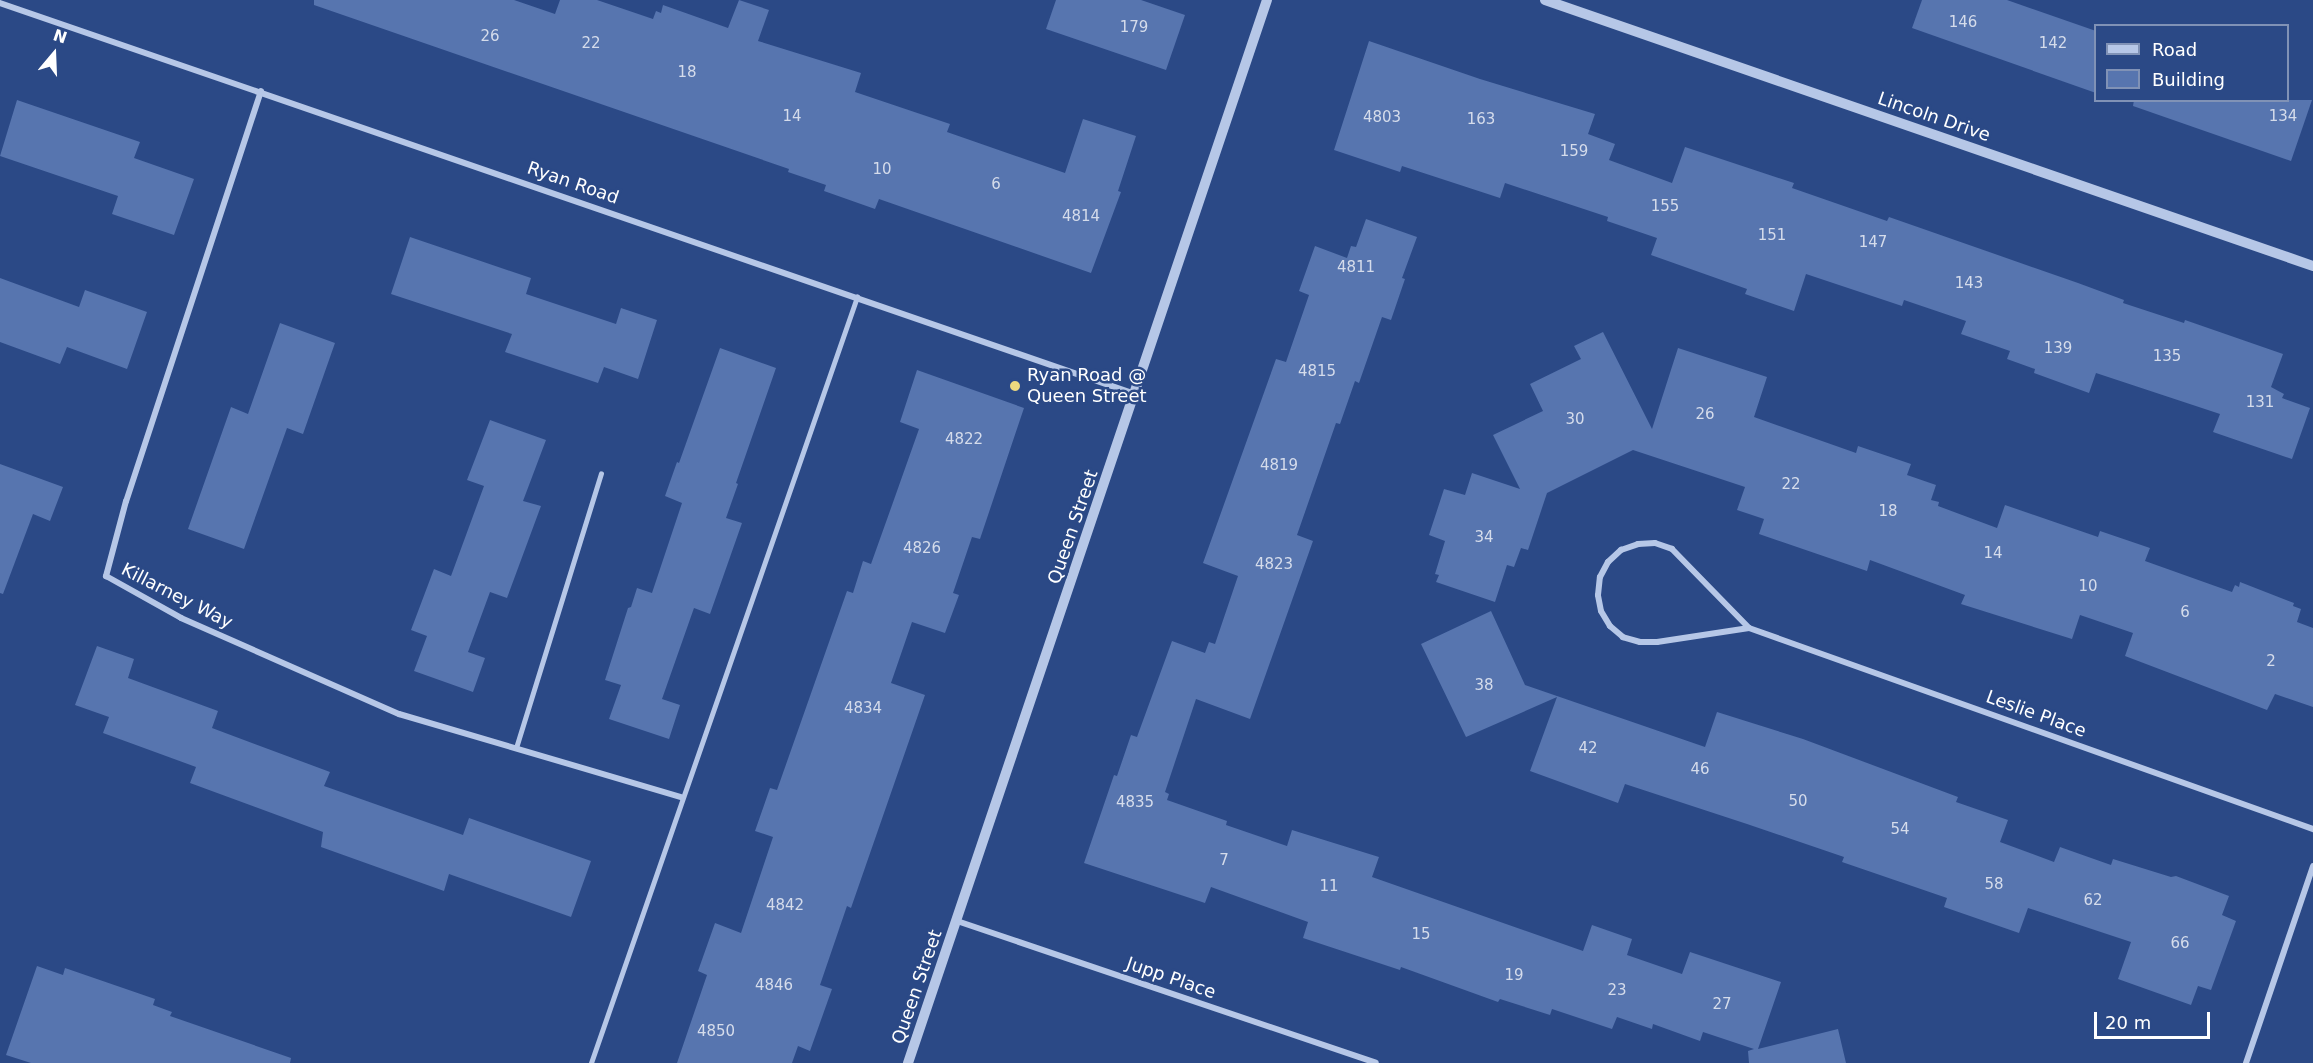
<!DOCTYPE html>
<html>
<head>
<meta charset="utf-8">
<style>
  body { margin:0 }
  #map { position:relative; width:2313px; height:1063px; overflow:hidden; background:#2b4986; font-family:"DejaVu Sans",sans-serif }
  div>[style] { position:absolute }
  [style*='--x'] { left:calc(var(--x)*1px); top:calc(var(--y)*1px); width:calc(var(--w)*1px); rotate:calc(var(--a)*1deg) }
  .building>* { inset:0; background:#5775af }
  .service>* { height:4.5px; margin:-2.25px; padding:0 2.25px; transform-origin:2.25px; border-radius:2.25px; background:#b6c7e7 }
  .minor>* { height:6px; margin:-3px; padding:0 3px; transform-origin:3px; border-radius:3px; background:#b6c7e7 }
  .tertiary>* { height:10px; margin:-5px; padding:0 5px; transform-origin:5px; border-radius:5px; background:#b6c7e7 }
  .dots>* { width:16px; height:16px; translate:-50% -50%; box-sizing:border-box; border:3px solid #2b4986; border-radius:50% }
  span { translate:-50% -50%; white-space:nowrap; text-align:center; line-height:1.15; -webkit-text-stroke:5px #2b4986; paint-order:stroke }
  .number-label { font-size:15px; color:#d5dceb }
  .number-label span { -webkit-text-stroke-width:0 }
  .street-label { font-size:18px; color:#fff }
  .poi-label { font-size:18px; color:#fff }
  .left { translate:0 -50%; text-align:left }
  .legend { position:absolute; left:2094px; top:24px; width:195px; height:78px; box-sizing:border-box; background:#2b4986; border:2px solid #8092b6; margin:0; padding:8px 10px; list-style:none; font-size:18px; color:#fff }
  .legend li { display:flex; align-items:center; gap:12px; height:30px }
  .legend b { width:30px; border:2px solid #8092b6 }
  .north { position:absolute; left:24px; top:24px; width:60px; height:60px; -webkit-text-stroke:4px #2b4986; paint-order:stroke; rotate:19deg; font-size:16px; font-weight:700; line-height:24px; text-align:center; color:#fff }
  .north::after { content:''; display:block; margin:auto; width:21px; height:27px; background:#fff; clip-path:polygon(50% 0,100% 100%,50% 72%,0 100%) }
  .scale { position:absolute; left:2094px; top:1012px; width:116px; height:27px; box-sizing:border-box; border:3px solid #fff; border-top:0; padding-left:8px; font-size:18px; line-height:21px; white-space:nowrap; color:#fff; -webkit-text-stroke:4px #2b4986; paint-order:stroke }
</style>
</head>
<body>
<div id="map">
  <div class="building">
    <i style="clip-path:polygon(314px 0,514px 0,555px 14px,560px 0,597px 0,653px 19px,656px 11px,661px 13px,663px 5px,728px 28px,739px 0,769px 10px,758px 41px,861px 73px,855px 92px,950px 124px,947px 132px,1065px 173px,1083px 119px,1136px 136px,1118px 191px,1121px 192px,1091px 273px,879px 199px,875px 209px,824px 191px,826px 185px,788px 172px,789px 169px,314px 5px)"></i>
    <i style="clip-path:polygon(1056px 0,1141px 0,1185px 15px,1166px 70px,1046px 29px)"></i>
    <i style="clip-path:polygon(1922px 0,2007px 0,2096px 31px,2096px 93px,1912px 28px)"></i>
    <i style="clip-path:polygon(1369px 41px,1480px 79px,1595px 114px,1588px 134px,1615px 144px,1609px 160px,1672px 183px,1685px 147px,1794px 183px,1792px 188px,1887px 221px,1889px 217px,2078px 283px,2124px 300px,2123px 303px,2184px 323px,2185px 320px,2283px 354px,2271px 387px,2284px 394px,2282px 398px,2310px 408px,2292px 459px,2213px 432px,2220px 414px,2096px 373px,2089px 393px,2034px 373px,2035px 369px,2007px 359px,2010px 351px,1961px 334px,1966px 321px,1904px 300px,1902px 306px,1806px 274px,1794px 311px,1745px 294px,1747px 289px,1651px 255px,1657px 238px,1607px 221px,1608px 217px,1505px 183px,1500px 198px,1402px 166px,1400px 172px,1334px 150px)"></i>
    <i style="clip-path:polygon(17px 100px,140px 142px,134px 158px,194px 179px,174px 235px,112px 214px,118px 196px,0 156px)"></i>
    <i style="clip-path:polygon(2134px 100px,2312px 100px,2291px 161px,2133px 106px)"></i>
    <i style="clip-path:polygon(1366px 219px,1417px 237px,1402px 278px,1405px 279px,1391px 320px,1382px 317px,1359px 383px,1355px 381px,1340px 424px,1336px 423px,1297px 535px,1313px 541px,1250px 719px,1196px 699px,1165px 792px,1169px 794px,1167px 800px,1227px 821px,1226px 825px,1287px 846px,1292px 830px,1379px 857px,1372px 877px,1583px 951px,1592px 925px,1632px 939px,1627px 955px,1682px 974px,1690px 952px,1781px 982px,1758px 1049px,1838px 1029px,1846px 1063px,1749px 1063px,1748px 1051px,1754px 1049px,1703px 1032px,1700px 1041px,1653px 1024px,1652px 1029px,1617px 1017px,1612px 1029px,1552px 1009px,1550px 1015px,1500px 999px,1498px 1002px,1401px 967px,1400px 970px,1303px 938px,1308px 922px,1211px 887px,1205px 903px,1084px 863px,1114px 775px,1117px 776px,1131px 735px,1137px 737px,1172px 641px,1205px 653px,1209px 642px,1215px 644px,1238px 576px,1203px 563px,1276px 359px,1286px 362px,1309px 295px,1299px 291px,1315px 246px,1347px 258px,1351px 246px,1356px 247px)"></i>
    <i style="clip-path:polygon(410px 237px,531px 278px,526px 294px,616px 324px,621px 308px,657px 320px,638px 379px,604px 367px,598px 383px,505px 352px,512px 334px,391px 294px)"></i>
    <i style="clip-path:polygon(0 278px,79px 307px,85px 290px,147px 312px,127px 369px,67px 347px,60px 364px,0 342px)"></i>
    <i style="clip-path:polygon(280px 323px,335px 343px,303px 434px,287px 428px,244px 549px,188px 529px,231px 407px,248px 414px)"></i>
    <i style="clip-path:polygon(1603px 332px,1652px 429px,1678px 348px,1767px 377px,1754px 417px,1856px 453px,1858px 446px,1911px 464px,1907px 475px,1936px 485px,1931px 500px,1939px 502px,1938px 506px,1997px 528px,2005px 505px,2098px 537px,2100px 531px,2150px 548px,2145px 561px,2232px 592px,2235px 585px,2239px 587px,2240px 582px,2294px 603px,2293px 606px,2301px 609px,2297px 622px,2313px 628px,2313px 707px,2275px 694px,2267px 710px,2125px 656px,2133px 633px,2080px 615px,2072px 639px,1961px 604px,1965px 595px,1870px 560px,1867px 571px,1759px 534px,1764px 519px,1737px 510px,1745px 487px,1633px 450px,1547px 493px,1528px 550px,1521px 548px,1514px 567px,1507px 565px,1495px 602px,1436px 582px,1439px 575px,1435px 574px,1445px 541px,1429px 535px,1444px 489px,1465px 495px,1472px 473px,1520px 489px,1493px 435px,1543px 411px,1530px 384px,1581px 359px,1574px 346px)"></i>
    <i style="clip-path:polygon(720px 348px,776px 368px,736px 483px,738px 484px,726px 518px,742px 523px,710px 614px,694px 608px,662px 699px,680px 705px,669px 739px,609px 719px,621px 685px,605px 680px,628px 608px,631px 607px,637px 588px,652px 593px,682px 503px,665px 496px,677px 462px,679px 463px)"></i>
    <i style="clip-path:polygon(917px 370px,1024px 408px,980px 539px,972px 537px,953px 593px,959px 595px,945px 633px,912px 622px,891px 683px,925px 695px,851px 908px,847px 906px,820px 985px,832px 989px,810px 1051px,798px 1046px,792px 1063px,677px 1063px,707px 975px,698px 971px,715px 923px,741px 933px,773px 837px,755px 831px,770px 788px,777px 790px,847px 591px,853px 593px,863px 561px,871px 564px,891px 508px,919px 429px,900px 422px)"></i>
    <i style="clip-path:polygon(490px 420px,546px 440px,523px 501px,541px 506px,507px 598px,490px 592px,468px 652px,485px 658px,473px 692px,414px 671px,427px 636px,411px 630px,434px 569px,451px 576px,484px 486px,467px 480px)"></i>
    <i style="clip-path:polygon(0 464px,63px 487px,50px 521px,33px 514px,3px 594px,0 593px)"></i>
    <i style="clip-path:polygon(1491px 611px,1525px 685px,1705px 747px,1717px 712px,1803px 739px,1958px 797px,1956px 802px,2008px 820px,2000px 842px,2054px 862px,2060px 847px,2111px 865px,2113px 859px,2171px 877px,2176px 876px,2229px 896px,2222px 915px,2236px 921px,2211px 990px,2198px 986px,2191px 1005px,2118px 979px,2131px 942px,2028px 908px,2019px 933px,1944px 907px,1947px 898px,1842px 862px,1844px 857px,1747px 824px,1625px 784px,1618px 803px,1530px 771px,1557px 697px,1466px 737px,1421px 644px)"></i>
    <i style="clip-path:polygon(97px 646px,134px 659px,128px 678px,218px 711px,212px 728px,330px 772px,324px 786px,463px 835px,469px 818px,591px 861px,571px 917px,449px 874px,444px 891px,321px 847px,323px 832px,190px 783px,196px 767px,103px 733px,109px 717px,75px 705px)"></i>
    <i style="clip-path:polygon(37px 966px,63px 975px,65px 968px,155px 999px,153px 1005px,172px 1012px,170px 1016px,291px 1058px,290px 1063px,31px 1063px,6px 1055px)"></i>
  </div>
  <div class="service">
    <i style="--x:516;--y:748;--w:287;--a:-72.8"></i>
    <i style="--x:591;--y:1063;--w:811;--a:-70.85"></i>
  </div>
  <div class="minor">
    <i style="--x:0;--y:3;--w:1200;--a:19.01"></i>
    <i style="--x:261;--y:91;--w:432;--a:108.2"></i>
    <i style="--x:126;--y:501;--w:78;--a:104.9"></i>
    <i style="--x:106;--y:576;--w:86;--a:29.2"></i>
    <i style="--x:181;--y:618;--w:238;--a:23.8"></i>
    <i style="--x:399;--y:714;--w:294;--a:16.4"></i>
    <i style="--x:1749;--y:628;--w:93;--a:171.3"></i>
    <i style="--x:1657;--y:642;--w:17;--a:180"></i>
    <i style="--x:1640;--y:642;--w:18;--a:-164"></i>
    <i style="--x:1623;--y:637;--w:17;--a:-140"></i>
    <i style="--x:1610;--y:626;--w:17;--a:-121"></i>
    <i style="--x:1601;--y:611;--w:16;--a:-101"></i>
    <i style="--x:1598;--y:595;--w:18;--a:-84"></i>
    <i style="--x:1600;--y:577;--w:17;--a:-62"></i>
    <i style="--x:1608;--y:562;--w:18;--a:-43"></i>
    <i style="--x:1621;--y:550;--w:18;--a:-19"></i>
    <i style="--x:1638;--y:544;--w:17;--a:-3"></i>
    <i style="--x:1655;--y:543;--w:18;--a:19"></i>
    <i style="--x:1672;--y:549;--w:110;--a:45.7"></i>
    <i style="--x:1749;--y:628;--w:599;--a:19.62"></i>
    <i style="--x:957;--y:921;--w:442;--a:18.7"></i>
    <i style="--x:2246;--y:1063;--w:208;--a:-71.2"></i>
  </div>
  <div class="tertiary">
    <i style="--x:1545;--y:0;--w:813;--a:19.1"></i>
    <i style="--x:908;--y:1063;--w:1122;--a:-71.34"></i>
  </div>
  <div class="dots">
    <i style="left:1015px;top:386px;background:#edd97f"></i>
  </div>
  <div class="number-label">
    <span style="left:1963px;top:23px">146</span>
    <span style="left:1134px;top:28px">179</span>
    <span style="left:490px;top:37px">26</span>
    <span style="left:591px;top:44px">22</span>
    <span style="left:2053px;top:44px">142</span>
    <span style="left:687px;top:73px">18</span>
    <span style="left:792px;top:117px">14</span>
    <span style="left:2283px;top:117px">134</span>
    <span style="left:1382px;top:118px">4803</span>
    <span style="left:1481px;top:120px">163</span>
    <span style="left:1574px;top:152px">159</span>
    <span style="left:882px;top:170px">10</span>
    <span style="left:996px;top:185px">6</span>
    <span style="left:1665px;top:207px">155</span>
    <span style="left:1081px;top:217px">4814</span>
    <span style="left:1772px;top:236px">151</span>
    <span style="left:1873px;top:243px">147</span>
    <span style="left:1356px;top:268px">4811</span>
    <span style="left:1969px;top:284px">143</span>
    <span style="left:2058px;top:349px">139</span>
    <span style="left:2167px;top:357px">135</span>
    <span style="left:1317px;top:372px">4815</span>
    <span style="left:2260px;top:403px">131</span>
    <span style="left:1705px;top:415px">26</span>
    <span style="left:1575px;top:420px">30</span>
    <span style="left:964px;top:440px">4822</span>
    <span style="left:1279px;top:466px">4819</span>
    <span style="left:1791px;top:485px">22</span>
    <span style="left:1888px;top:512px">18</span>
    <span style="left:1484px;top:538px">34</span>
    <span style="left:922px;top:549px">4826</span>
    <span style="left:1993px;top:554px">14</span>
    <span style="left:1274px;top:565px">4823</span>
    <span style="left:2088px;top:587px">10</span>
    <span style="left:2185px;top:613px">6</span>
    <span style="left:2271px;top:662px">2</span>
    <span style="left:1484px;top:686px">38</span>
    <span style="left:863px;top:709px">4834</span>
    <span style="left:1588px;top:749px">42</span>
    <span style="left:1700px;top:770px">46</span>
    <span style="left:1798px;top:802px">50</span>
    <span style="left:1135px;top:803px">4835</span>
    <span style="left:1900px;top:830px">54</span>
    <span style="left:1224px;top:861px">7</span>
    <span style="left:1994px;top:885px">58</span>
    <span style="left:1329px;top:887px">11</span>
    <span style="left:2093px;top:901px">62</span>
    <span style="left:785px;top:906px">4842</span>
    <span style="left:1421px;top:935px">15</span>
    <span style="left:2180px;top:944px">66</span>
    <span style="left:1514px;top:976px">19</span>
    <span style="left:774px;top:986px">4846</span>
    <span style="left:1617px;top:991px">23</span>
    <span style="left:1722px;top:1005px">27</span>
    <span style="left:716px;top:1032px">4850</span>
  </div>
  <div class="street-label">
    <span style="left:1934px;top:117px;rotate:19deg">Lincoln Drive</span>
    <span style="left:573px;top:183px;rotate:19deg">Ryan Road</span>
    <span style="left:1073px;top:527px;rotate:-71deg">Queen Street</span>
    <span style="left:177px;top:596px;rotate:27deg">Killarney Way</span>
    <span style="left:2036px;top:714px;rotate:20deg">Leslie Place</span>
    <span style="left:1171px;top:978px;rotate:19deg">Jupp Place</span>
    <span style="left:917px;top:987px;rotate:-71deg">Queen Street</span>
  </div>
  <div class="poi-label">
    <span class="left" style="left:1027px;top:386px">Ryan Road @<br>Queen Street</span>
  </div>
  <ul class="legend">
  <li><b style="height:8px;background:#b6c7e7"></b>Road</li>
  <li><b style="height:16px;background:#5775af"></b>Building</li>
  </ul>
  <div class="north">N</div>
  <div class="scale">20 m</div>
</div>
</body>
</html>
